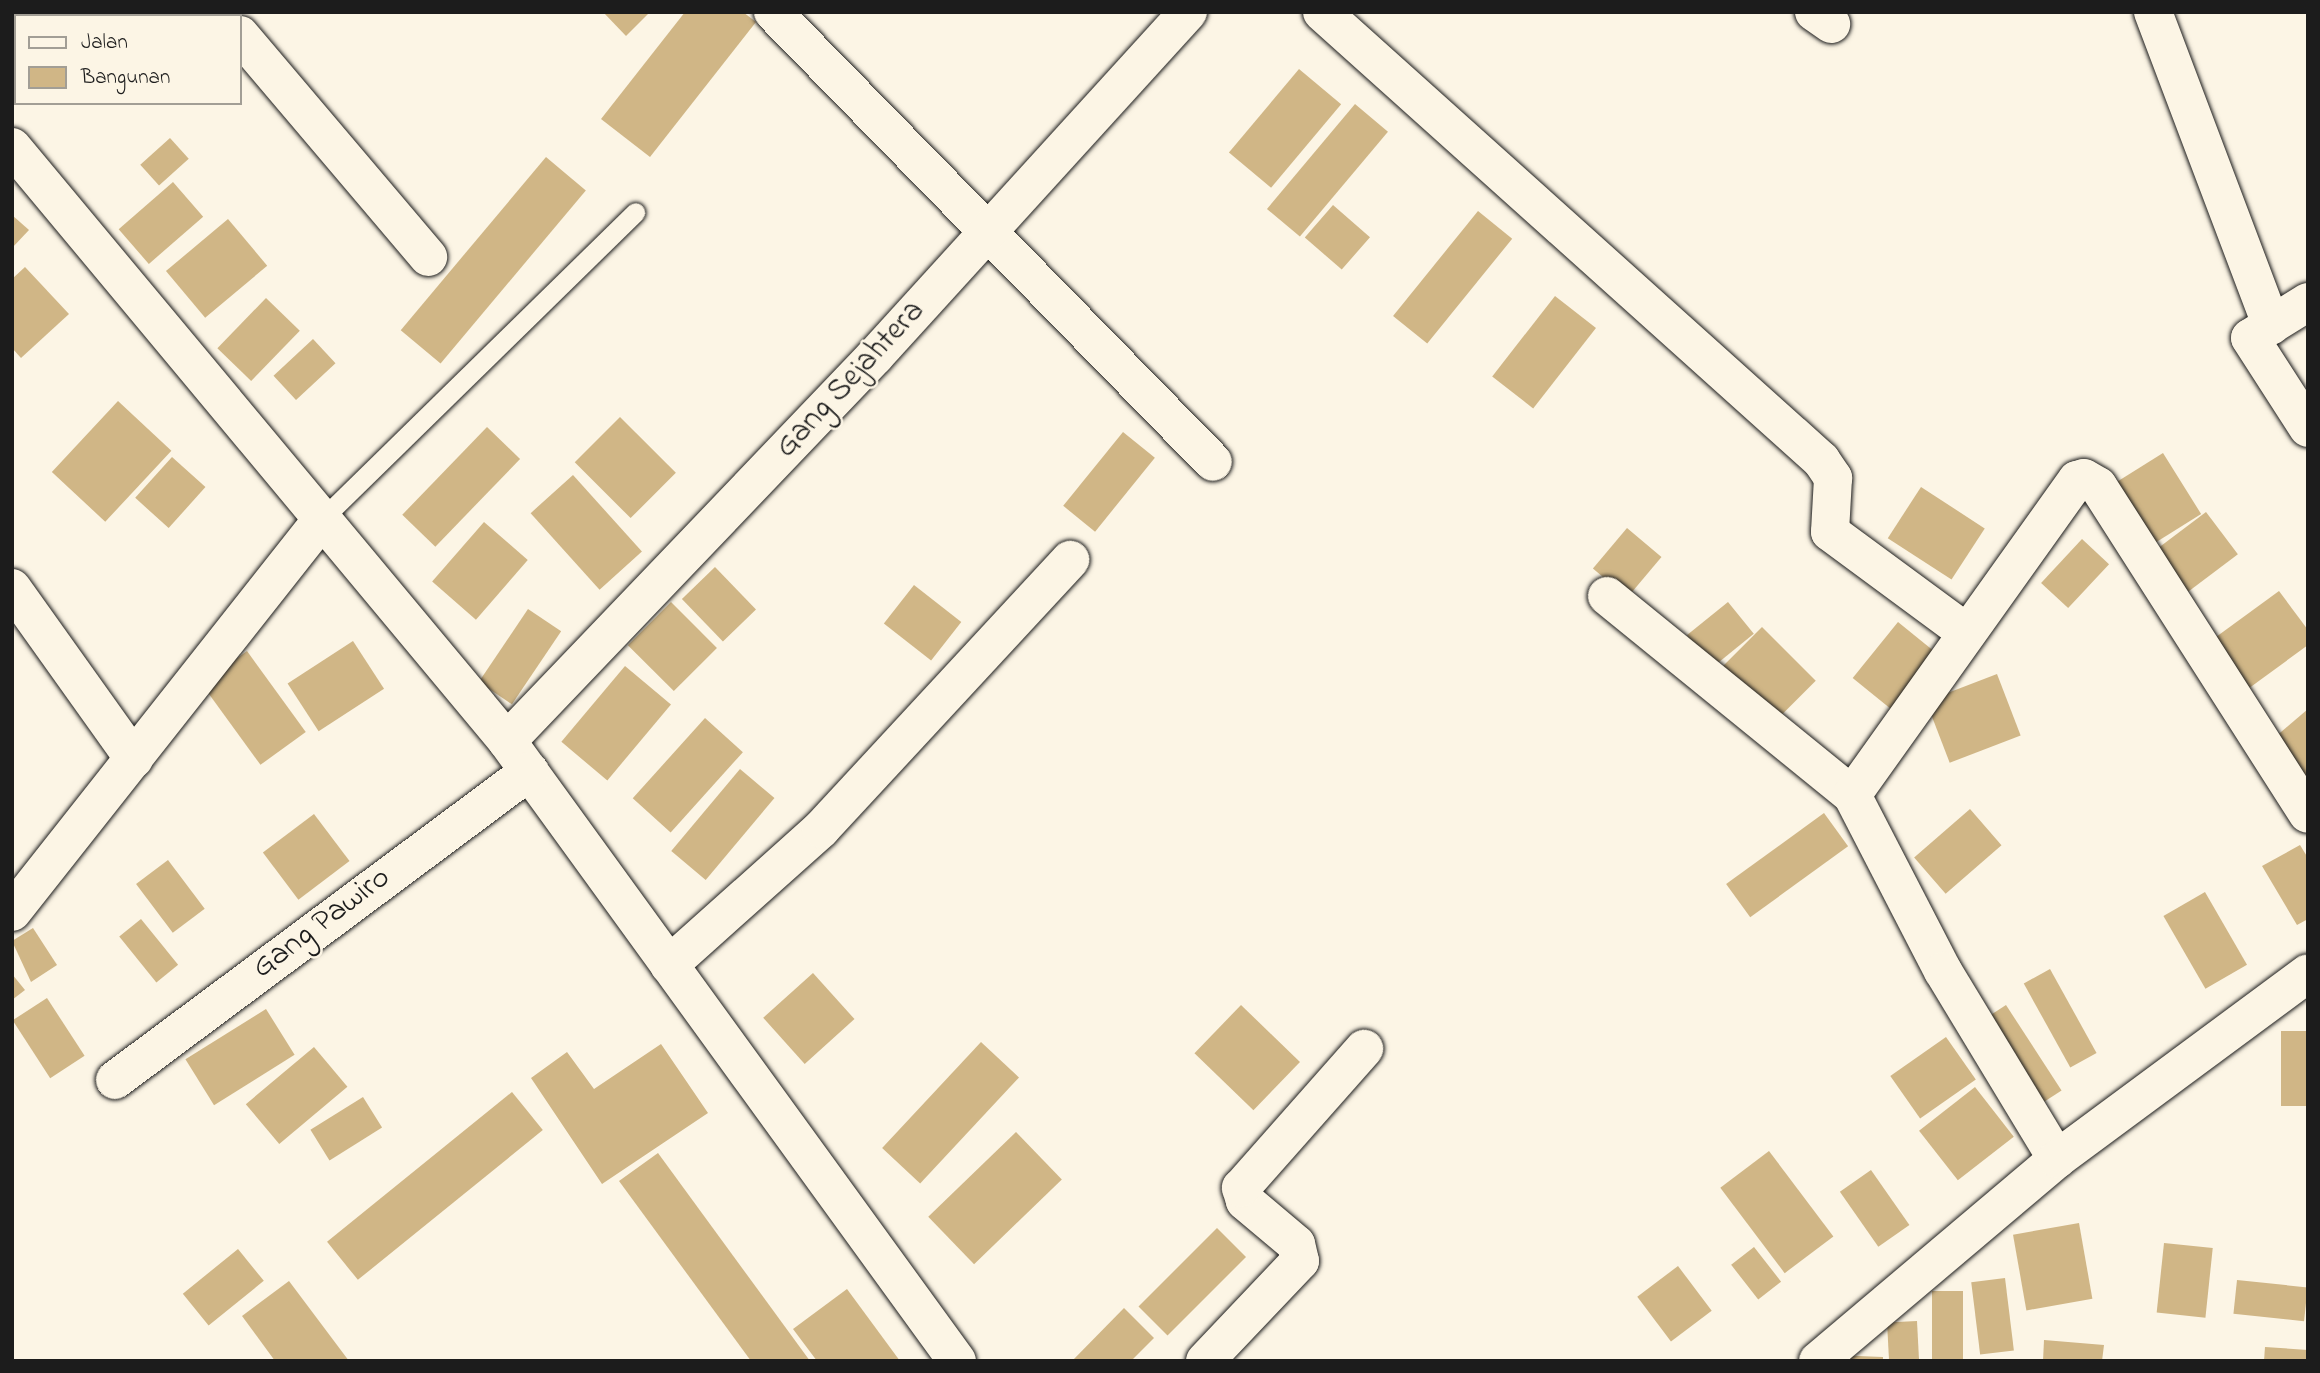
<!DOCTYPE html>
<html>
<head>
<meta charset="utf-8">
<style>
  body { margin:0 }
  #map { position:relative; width:2320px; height:1373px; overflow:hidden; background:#fcf5e5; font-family:"Indie Flower",sans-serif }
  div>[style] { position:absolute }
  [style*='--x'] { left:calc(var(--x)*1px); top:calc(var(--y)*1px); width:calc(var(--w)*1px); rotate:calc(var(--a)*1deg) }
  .building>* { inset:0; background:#d0b686; transform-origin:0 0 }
  .roads { filter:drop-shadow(0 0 2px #1c1c1c) drop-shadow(0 0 2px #1c1c1c) }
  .lane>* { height:19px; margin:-9.5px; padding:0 9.5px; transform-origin:9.5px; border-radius:9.5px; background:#fcf5e5 }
  .street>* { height:38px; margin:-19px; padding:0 19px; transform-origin:19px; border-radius:19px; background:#fcf5e5 }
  span { translate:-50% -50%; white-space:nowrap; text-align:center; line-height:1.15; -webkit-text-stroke:5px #fcf5e5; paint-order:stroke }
  .street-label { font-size:32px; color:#1c1c1c }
  .frame { position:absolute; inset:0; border:14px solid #1c1c1c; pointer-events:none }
  .legend { position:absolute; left:14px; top:14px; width:228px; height:91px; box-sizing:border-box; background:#fcf5e5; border:2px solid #a29e95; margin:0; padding:9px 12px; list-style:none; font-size:21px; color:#1c1c1c }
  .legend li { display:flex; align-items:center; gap:14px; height:35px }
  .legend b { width:35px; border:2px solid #a29e95 }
</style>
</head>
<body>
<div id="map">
  <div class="building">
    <i style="clip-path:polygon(37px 12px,86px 12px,83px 16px)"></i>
    <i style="clip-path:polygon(603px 12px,650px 12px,626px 36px)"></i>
    <i style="clip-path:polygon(685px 12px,743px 12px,756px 22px,650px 157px,601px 119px)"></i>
    <i style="left:1299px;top:69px;width:55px;height:109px;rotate:40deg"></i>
    <i style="left:1355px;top:104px;width:43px;height:137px;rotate:40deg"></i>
    <i style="left:170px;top:138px;width:28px;height:40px;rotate:48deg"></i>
    <i style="left:546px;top:157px;width:52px;height:226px;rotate:40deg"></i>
    <i style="left:173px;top:182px;width:46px;height:72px;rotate:49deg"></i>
    <i style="left:1333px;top:205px;width:49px;height:43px;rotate:41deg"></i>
    <i style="left:1478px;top:211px;width:44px;height:135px;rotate:39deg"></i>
    <i style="clip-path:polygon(12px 215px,29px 230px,12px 248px)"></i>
    <i style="left:228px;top:219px;width:61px;height:81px;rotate:50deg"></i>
    <i style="clip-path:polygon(25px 267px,69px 314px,21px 358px,12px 348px,12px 279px)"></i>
    <i style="left:1555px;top:296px;width:52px;height:102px;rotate:38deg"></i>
    <i style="left:266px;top:298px;width:47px;height:70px;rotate:44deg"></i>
    <i style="left:313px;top:339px;width:33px;height:54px;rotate:47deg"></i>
    <i style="left:118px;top:401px;width:73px;height:97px;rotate:43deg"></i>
    <i style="left:620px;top:417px;width:79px;height:64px;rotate:45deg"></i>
    <i style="left:487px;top:427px;width:46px;height:122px;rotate:44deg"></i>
    <i style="left:1123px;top:432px;width:41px;height:95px;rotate:39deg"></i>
    <i style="left:2163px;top:453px;width:72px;height:65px;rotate:58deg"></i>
    <i style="left:172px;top:457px;width:45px;height:55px;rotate:42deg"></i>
    <i style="left:573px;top:475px;width:103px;height:57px;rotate:48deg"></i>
    <i style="left:1921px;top:487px;width:76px;height:61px;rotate:33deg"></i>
    <i style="left:2206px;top:512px;width:53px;height:69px;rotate:53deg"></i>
    <i style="left:484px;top:522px;width:58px;height:79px;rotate:41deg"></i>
    <i style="left:1627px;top:528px;width:45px;height:53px;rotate:40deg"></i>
    <i style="left:2082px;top:539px;width:37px;height:60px;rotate:43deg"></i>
    <i style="left:715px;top:567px;width:59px;height:46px;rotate:46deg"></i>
    <i style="left:914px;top:585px;width:60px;height:49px;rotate:38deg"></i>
    <i style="clip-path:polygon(2279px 591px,2308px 630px,2308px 645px,2241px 694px,2205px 645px)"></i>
    <i style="left:671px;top:602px;width:65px;height:61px;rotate:45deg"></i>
    <i style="left:1728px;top:602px;width:41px;height:53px;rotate:51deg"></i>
    <i style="left:528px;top:609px;width:40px;height:88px;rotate:34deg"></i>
    <i style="left:1898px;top:622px;width:50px;height:72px;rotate:39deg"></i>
    <i style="left:1762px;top:627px;width:76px;height:55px;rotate:45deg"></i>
    <i style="left:353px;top:641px;width:57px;height:78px;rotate:57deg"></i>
    <i style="left:247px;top:651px;width:100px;height:56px;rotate:54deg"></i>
    <i style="left:625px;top:666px;width:60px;height:99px;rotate:40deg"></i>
    <i style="left:1997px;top:674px;width:66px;height:76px;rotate:69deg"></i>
    <i style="clip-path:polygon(2308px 709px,2308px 791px,2267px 744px)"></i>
    <i style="left:705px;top:718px;width:51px;height:108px;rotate:42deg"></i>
    <i style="left:740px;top:769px;width:45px;height:107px;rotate:40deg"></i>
    <i style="left:1970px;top:809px;width:48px;height:74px;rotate:49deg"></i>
    <i style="left:1824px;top:813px;width:41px;height:121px;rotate:54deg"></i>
    <i style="left:314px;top:814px;width:59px;height:64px;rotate:53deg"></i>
    <i style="clip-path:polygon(2300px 845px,2308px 858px,2308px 919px,2297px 925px,2262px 866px)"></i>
    <i style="left:168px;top:860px;width:61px;height:40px;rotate:53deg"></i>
    <i style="left:2205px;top:892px;width:84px;height:48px;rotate:60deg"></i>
    <i style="left:141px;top:919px;width:59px;height:28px;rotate:51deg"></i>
    <i style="clip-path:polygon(33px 928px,57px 965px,31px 982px,12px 941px)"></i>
    <i style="left:2050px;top:969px;width:96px;height:30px;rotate:61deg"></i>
    <i style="left:813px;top:973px;width:62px;height:67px;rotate:48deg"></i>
    <i style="clip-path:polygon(12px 974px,25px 990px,12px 1000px)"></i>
    <i style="left:47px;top:998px;width:69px;height:41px;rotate:57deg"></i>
    <i style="left:1241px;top:1005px;width:82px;height:67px;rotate:44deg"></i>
    <i style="left:2006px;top:1005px;width:102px;height:35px;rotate:57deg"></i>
    <i style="left:266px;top:1009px;width:54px;height:95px;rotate:58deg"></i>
    <i style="left:2281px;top:1031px;width:27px;height:75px"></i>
    <i style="left:1946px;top:1037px;width:52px;height:68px;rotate:55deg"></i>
    <i style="left:981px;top:1042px;width:52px;height:145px;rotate:43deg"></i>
    <i style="clip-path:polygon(661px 1044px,708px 1113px,602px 1184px,531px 1078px,567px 1052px,594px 1089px)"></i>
    <i style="left:314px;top:1047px;width:52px;height:89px;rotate:50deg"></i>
    <i style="left:1975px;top:1087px;width:63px;height:71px;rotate:52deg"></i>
    <i style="left:512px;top:1092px;width:49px;height:238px;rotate:51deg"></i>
    <i style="left:363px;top:1097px;width:36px;height:62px;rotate:58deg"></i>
    <i style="left:1016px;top:1132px;width:66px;height:122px;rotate:46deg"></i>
    <i style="left:1769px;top:1151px;width:107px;height:61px;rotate:53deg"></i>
    <i style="clip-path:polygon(658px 1153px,810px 1361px,751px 1361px,619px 1181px)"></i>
    <i style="left:1871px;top:1170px;width:67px;height:38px;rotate:55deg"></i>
    <i style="left:2079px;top:1223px;width:77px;height:67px;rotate:80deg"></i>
    <i style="left:1217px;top:1228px;width:41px;height:111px;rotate:45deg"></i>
    <i style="left:2164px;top:1243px;width:49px;height:70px;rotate:6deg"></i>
    <i style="left:1754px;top:1247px;width:44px;height:29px;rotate:52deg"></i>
    <i style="left:238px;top:1249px;width:41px;height:71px;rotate:51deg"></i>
    <i style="left:1678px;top:1266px;width:56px;height:51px;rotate:53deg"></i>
    <i style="left:2005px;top:1278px;width:73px;height:34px;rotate:83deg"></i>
    <i style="left:2237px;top:1280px;width:71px;height:34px;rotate:6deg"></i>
    <i style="clip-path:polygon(289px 1281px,349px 1361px,275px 1361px,242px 1316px)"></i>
    <i style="clip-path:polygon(847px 1289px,900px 1361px,817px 1361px,793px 1329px)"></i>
    <i style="left:1932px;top:1291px;width:31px;height:70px"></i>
    <i style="clip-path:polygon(1124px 1308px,1154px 1338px,1131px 1361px,1072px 1361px)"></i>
    <i style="left:1917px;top:1321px;width:40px;height:30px;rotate:87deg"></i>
    <i style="clip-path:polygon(2044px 1340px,2104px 1345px,2102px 1361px,2043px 1361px)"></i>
    <i style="clip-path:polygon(2265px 1347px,2308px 1350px,2308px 1361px,2264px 1361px)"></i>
    <i style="clip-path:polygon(1834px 1355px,1883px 1357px,1883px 1361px,1834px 1361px)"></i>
  </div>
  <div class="roads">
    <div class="lane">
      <i style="--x:323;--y:518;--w:437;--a:-44.4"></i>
    </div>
    <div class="street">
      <i style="--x:773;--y:12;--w:629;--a:45.64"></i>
      <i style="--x:1322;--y:12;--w:671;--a:41.92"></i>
      <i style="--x:1821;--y:460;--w:22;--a:56"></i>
      <i style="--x:1833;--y:478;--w:54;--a:93.2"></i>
      <i style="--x:1830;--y:532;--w:170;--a:36.4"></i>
      <i style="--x:1814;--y:12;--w:21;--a:35"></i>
      <i style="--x:2153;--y:12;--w:335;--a:69.3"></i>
      <i style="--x:240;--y:35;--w:291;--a:49.7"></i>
      <i style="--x:12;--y:147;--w:773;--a:50.19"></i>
      <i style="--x:507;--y:741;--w:766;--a:54.03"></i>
      <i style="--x:2308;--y:302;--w:68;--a:148.2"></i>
      <i style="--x:2250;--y:338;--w:107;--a:57.2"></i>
      <i style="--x:12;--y:588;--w:210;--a:54.5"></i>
      <i style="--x:1607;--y:596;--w:316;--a:39.1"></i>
      <i style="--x:1852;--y:795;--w:198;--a:62.7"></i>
      <i style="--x:1943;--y:971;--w:220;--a:58.8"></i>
      <i style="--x:507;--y:741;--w:533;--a:-46.29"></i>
      <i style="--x:875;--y:356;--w:465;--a:-47.7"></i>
      <i style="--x:1852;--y:795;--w:387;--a:-54.5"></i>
      <i style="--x:2077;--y:480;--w:7;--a:-16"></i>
      <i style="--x:2084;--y:478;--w:16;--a:30"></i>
      <i style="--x:2098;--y:486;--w:389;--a:57.4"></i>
      <i style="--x:12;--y:912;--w:502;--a:-51.71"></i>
      <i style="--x:669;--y:965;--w:204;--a:-41.8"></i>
      <i style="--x:821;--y:829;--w:367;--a:-47.2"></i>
      <i style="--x:115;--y:1080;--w:517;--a:-36.67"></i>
      <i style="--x:1205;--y:1361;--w:138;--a:-46.5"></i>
      <i style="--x:1300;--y:1261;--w:17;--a:-103"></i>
      <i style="--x:1296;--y:1244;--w:67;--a:-139.9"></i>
      <i style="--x:1245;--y:1201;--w:14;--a:-107"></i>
      <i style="--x:1241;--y:1188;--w:186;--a:-48.5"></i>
      <i style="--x:1818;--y:1361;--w:313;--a:-40.2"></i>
      <i style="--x:2057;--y:1159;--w:312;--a:-36.5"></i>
    </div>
  </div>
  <div class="street-label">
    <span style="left:851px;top:380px;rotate:-47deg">Gang Sejahtera</span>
    <span style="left:322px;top:924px;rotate:-37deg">Gang Pawiro</span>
  </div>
  <div class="frame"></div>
  <ul class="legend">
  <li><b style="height:9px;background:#fcf5e5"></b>Jalan</li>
  <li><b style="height:19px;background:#d0b686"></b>Bangunan</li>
  </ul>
</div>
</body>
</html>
